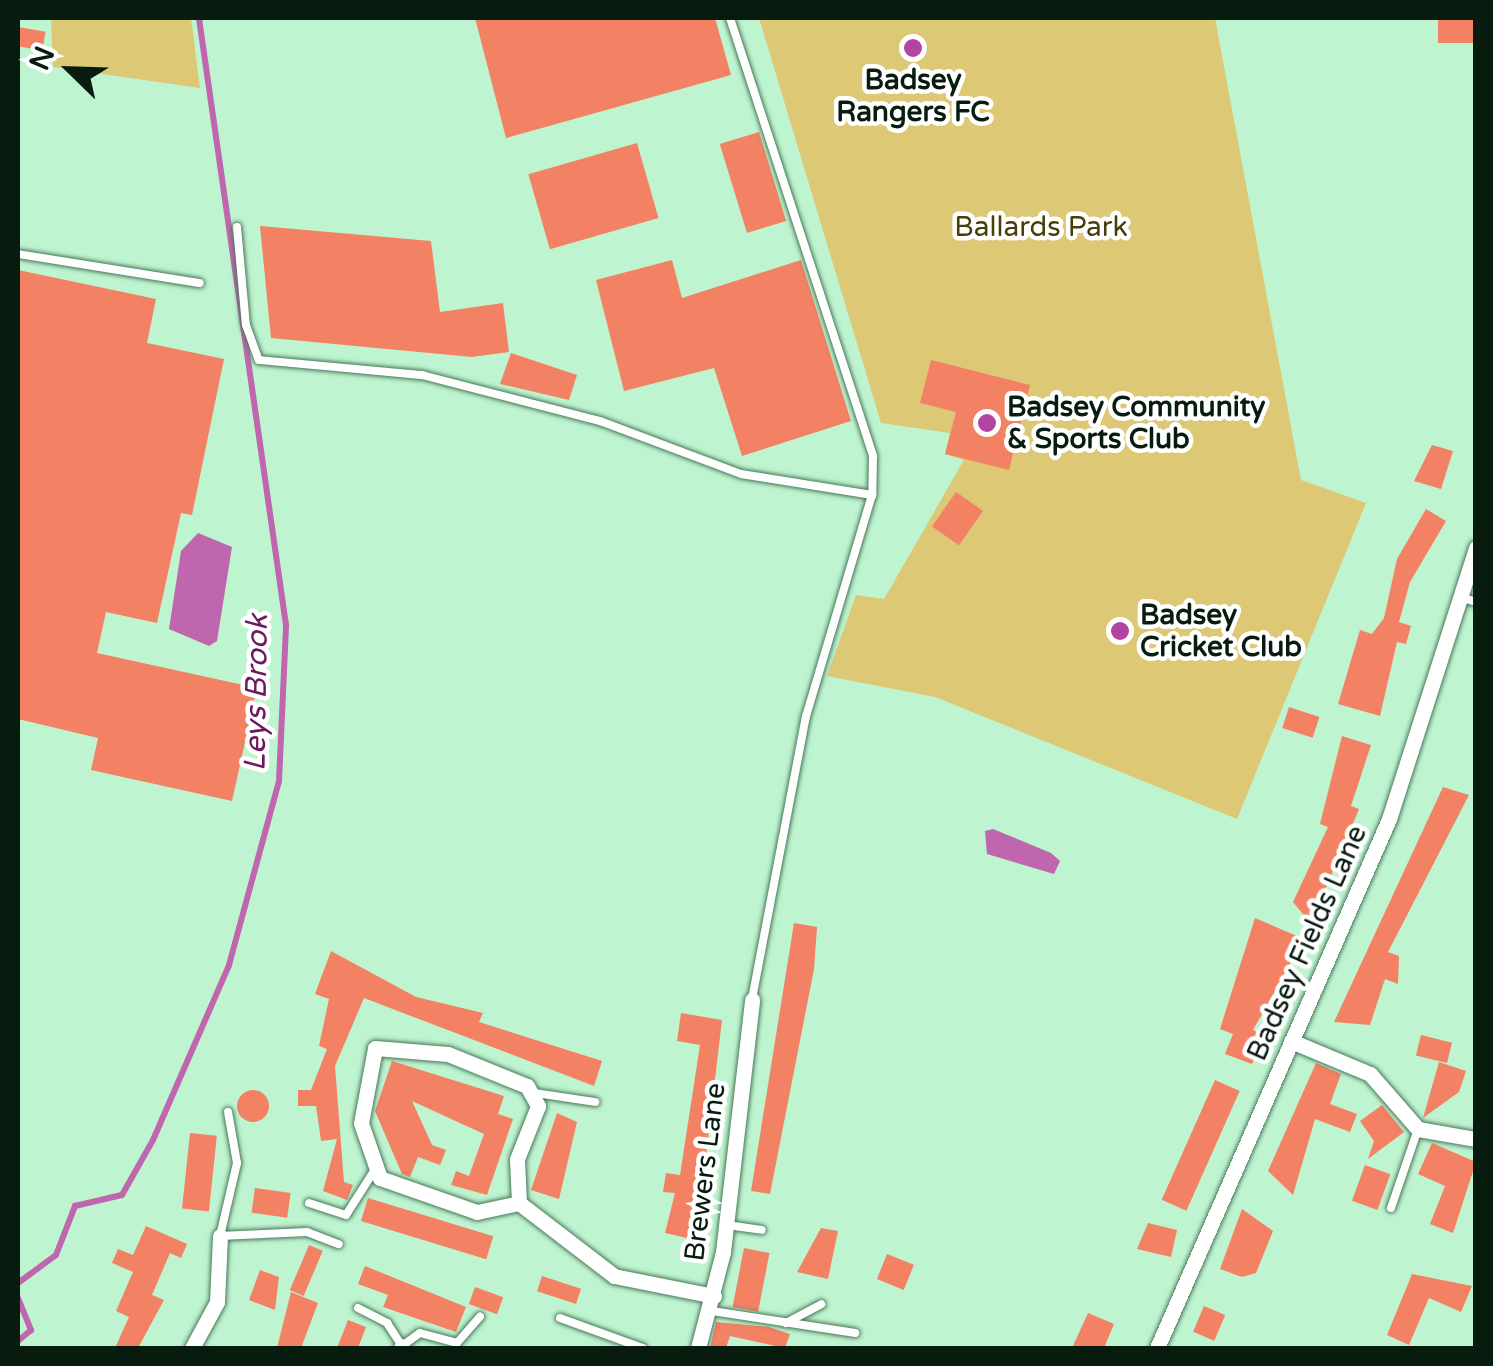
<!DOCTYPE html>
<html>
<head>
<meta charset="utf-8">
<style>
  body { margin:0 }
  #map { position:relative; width:1493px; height:1366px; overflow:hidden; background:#bff4d0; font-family:"Varela Round",sans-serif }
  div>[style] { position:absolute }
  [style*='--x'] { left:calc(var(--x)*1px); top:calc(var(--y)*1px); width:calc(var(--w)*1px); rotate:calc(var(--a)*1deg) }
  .green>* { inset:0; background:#ddc876 }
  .water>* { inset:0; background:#c066ae }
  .stream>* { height:6px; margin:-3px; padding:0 3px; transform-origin:3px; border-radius:3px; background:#c066ae }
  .building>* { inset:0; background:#f38164; transform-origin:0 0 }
  .round { border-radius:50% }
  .roads { filter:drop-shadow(0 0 2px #477859) drop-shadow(0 0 2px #477859) }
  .service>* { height:8px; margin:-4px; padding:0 4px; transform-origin:4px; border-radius:4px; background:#fff }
  .minor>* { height:15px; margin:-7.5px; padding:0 7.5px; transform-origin:7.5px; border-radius:7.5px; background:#fff }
  .dots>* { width:28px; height:28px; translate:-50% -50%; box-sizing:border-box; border:5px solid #fff; border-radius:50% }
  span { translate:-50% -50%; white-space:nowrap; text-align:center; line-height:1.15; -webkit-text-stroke:9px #fff; paint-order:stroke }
  .poi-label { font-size:28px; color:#071b0f; font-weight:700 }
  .left { translate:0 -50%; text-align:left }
  .park-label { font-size:28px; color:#4a3d07 }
  .street-label { font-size:28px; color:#071b0f }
  .water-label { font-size:30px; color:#6c1a5f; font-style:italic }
  .frame { position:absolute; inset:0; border:20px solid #071b0f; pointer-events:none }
  .north { position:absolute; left:20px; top:20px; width:100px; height:100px; -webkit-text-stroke:8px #fff; paint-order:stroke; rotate:293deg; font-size:28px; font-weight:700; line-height:40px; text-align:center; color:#071b0f }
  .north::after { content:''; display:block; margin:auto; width:35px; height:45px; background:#071b0f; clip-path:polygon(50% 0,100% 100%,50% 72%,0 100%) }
</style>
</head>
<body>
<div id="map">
  <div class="green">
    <i style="clip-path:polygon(51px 18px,191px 18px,200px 88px,53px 67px)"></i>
    <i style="clip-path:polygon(759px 18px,1215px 18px,1301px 480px,1366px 503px,1237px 819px,935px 697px,827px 676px,856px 595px,884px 599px,964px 460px,945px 454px,950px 433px,881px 423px)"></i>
  </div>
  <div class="water">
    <i style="clip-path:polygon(198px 533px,232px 547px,217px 641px,209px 646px,169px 629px,181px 551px)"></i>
    <i style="clip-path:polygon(993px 829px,1051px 853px,1060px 861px,1054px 874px,987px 854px,985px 831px)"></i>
  </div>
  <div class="stream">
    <i style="--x:18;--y:1283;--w:47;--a:-36.4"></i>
    <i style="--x:56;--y:1255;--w:53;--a:-68.8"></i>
    <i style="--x:75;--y:1206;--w:48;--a:-13.2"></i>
    <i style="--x:122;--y:1195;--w:63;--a:-60.6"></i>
    <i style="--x:153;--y:1140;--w:191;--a:-66.5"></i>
    <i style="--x:229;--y:965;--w:191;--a:-74.8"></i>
    <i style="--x:279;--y:781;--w:156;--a:-87.4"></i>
    <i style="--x:286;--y:625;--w:613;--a:-98.16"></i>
    <i style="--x:18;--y:1298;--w:35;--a:68"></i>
    <i style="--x:31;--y:1330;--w:17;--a:140"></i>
  </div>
  <div class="building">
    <i style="clip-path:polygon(475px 18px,715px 18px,731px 75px,506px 138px)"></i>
    <i style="left:1438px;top:18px;width:38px;height:25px"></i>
    <i style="left:18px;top:27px;width:28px;height:19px;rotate:10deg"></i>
    <i style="left:759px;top:132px;width:93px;height:41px;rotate:73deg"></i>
    <i style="left:637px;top:143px;width:78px;height:113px;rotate:74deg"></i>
    <i style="clip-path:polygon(260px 226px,431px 241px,440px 312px,503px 303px,509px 352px,472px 357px,271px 338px)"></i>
    <i style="clip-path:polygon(672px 260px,682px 298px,801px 260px,851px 421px,742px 456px,714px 368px,624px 391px,596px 280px)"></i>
    <i style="clip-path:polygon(18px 270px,156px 299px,147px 343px,224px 359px,192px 515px,181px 513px,157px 623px,106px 612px,97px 653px,257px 688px,232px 801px,91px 770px,98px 738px,18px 719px)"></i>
    <i style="clip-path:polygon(511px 353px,577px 375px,569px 400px,500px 384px)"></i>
    <i style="clip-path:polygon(931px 360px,1030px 385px,1009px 470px,945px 454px,956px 412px,920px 403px)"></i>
    <i style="clip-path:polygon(1432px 445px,1453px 451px,1441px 489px,1414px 481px)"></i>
    <i style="left:956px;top:492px;width:33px;height:42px;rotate:35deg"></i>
    <i style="clip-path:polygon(1426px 509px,1446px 521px,1410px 582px,1399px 622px,1411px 626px,1406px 644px,1397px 642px,1380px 716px,1338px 704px,1360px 630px,1372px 634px,1384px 618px,1397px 559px)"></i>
    <i style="left:1289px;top:707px;width:32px;height:22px;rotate:18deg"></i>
    <i style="clip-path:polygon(1342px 736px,1371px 745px,1351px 806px,1359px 809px,1311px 924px,1293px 902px,1328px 827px,1320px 824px)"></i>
    <i style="clip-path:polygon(1443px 787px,1469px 795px,1388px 952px,1399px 956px,1398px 984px,1385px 979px,1370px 1025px,1334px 1022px)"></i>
    <i style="clip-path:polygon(1255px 918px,1304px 939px,1253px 1030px,1264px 1035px,1252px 1064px,1225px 1054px,1233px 1034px,1220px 1029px)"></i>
    <i style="clip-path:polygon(794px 923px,817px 927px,814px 969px,770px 1194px,751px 1191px)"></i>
    <i style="clip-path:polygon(331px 951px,416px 997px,483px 1013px,479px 1022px,602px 1061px,594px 1086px,364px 998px,335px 1066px,344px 1182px,353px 1185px,347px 1200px,323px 1191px,337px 1139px,321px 1141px,316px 1106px,298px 1106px,298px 1090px,311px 1090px,327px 1049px,319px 1046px,329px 999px,315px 994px)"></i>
    <i style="clip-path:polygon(681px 1013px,722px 1020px,696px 1240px,665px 1233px,675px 1193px,663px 1192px,666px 1173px,680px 1175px,700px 1045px,677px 1041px)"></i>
    <i style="left:1421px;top:1035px;width:32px;height:21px;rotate:14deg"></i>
    <i style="clip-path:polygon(392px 1061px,504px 1096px,498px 1114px,513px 1119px,487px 1195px,451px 1185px,456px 1171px,469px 1176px,484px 1134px,412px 1101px,432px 1145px,446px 1150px,440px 1165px,418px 1157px,410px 1177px,402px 1174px,375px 1111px)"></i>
    <i style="clip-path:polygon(1439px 1062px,1466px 1071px,1459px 1092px,1423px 1118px)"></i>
    <i style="clip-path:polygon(1316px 1063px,1341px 1074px,1330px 1104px,1357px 1114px,1350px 1132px,1315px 1119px,1293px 1195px,1268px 1171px)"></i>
    <i style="left:1215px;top:1080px;width:27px;height:131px;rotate:24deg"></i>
    <i class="round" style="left:237px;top:1090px;width:32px;height:32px"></i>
    <i style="clip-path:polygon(1382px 1105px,1404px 1132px,1368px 1159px,1374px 1141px,1360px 1121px)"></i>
    <i style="clip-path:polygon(557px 1113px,577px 1122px,559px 1199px,531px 1190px)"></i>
    <i style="left:190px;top:1133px;width:27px;height:76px;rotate:6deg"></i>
    <i style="clip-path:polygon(1432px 1143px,1476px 1162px,1453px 1233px,1430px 1224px,1445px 1186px,1418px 1174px)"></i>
    <i style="left:1365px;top:1165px;width:27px;height:38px;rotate:20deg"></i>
    <i style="left:255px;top:1188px;width:36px;height:25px;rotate:8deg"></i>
    <i style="left:368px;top:1198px;width:131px;height:24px;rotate:17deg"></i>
    <i style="clip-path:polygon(1242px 1209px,1273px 1231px,1256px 1273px,1242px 1277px,1220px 1269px)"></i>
    <i style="clip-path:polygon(1148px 1223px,1177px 1230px,1171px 1257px,1137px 1249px)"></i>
    <i style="clip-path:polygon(146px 1226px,187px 1244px,181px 1258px,170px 1253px,152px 1295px,164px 1300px,138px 1348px,115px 1348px,129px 1317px,116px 1311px,133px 1272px,112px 1263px,118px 1249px,133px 1255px)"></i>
    <i style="clip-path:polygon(821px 1228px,838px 1231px,828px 1279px,797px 1272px)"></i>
    <i style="left:309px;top:1245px;width:15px;height:49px;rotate:23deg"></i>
    <i style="left:744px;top:1248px;width:26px;height:60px;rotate:11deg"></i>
    <i style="left:887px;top:1254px;width:29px;height:27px;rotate:22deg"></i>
    <i style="clip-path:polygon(365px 1266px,466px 1307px,456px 1332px,383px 1307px,388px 1295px,358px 1284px)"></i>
    <i style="clip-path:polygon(260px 1270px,279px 1277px,275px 1310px,249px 1300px)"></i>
    <i style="clip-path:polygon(1412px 1274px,1472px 1286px,1461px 1312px,1429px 1298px,1409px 1345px,1387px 1335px)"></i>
    <i style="left:542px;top:1276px;width:41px;height:16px;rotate:18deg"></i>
    <i style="left:475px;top:1287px;width:30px;height:18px;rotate:20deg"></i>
    <i style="clip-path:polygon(291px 1292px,318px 1303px,301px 1348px,277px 1348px)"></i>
    <i style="left:1204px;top:1306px;width:23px;height:28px;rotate:23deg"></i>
    <i style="clip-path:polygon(1088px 1313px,1114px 1324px,1104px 1348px,1072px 1348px)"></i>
    <i style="clip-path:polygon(348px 1320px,366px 1327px,358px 1348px,337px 1348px)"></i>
    <i style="clip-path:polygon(716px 1322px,769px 1327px,790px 1334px,785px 1348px,730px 1336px,726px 1348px,710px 1348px)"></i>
  </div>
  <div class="roads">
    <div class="service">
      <i style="--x:730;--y:18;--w:461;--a:71.9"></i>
      <i style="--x:873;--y:456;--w:39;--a:91"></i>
      <i style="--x:872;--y:495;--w:231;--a:106.6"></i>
      <i style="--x:806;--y:716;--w:289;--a:100.8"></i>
      <i style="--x:237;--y:227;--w:98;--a:84.8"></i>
      <i style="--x:246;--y:325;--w:37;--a:70"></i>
      <i style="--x:259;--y:360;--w:164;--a:5.3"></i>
      <i style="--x:422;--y:375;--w:184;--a:14.5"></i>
      <i style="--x:600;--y:421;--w:151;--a:20.6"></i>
      <i style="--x:741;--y:474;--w:133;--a:9.1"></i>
      <i style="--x:18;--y:254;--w:184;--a:9.1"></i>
      <i style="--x:1460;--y:597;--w:17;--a:17"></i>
      <i style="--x:535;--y:1093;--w:61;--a:8.5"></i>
      <i style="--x:228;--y:1112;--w:52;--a:80"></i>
      <i style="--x:237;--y:1163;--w:75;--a:103.1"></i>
      <i style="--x:220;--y:1236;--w:87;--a:-2.6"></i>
      <i style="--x:307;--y:1232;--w:34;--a:21"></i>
      <i style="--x:309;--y:1203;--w:39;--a:18"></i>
      <i style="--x:346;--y:1215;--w:52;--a:-57.5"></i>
      <i style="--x:1391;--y:1208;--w:83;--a:-71.1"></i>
      <i style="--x:727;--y:1225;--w:35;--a:8"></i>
      <i style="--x:358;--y:1308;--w:33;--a:27"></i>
      <i style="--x:387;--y:1323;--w:27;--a:57"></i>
      <i style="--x:402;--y:1346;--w:22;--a:-36"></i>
      <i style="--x:420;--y:1333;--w:38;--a:15"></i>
      <i style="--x:457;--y:1343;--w:35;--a:-49"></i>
      <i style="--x:712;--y:1311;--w:145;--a:8.7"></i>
      <i style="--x:560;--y:1318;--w:88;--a:19.9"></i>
      <i style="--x:786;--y:1323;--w:40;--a:-28"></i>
    </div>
    <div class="minor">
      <i style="--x:1291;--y:1041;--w:86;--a:22.7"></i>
      <i style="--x:1370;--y:1074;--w:73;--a:48.9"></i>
      <i style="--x:1418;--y:1129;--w:59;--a:9.8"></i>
      <i style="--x:519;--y:1203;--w:43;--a:167.9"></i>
      <i style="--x:477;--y:1212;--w:103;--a:-160.7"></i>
      <i style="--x:380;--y:1178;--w:58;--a:-109.1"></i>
      <i style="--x:361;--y:1123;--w:76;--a:-79.4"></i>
      <i style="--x:375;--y:1048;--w:73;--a:4.7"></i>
      <i style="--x:448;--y:1054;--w:85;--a:22.1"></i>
      <i style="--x:527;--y:1086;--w:23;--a:61"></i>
      <i style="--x:538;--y:1106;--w:57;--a:111.6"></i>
      <i style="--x:517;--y:1159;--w:44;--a:87.4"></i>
      <i style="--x:519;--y:1203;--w:120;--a:37.5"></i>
      <i style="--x:614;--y:1276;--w:102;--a:11.3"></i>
      <i style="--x:192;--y:1348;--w:52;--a:-61.5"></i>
      <i style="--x:217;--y:1302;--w:66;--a:-87.4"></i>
      <i style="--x:401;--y:1348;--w:2;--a:-63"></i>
      <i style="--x:698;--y:1348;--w:99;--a:-75.4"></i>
      <i style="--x:723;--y:1252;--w:254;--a:-83.4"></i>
      <i style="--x:1157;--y:1348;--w:578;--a:-66.32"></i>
      <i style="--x:1389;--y:819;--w:285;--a:-72.2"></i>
    </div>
  </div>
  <div class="dots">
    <i style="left:913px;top:48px;background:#b444a1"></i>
    <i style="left:987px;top:423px;background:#b444a1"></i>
    <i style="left:1120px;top:631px;background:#b444a1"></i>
  </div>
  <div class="poi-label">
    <span style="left:913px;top:96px">Badsey<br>Rangers FC</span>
    <span class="left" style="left:1007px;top:423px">Badsey Community<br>&amp; Sports Club</span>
    <span class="left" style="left:1140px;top:631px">Badsey<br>Cricket Club</span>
  </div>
  <div class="park-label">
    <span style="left:1041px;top:227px">Ballards Park</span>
  </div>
  <div class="street-label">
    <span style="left:1307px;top:943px;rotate:-66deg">Badsey Fields Lane</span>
    <span style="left:705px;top:1172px;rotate:-83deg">Brewers Lane</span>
  </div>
  <div class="water-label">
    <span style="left:257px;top:693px;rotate:-89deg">Leys Brook</span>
  </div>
  <div class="frame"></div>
  <div class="north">N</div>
</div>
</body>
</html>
